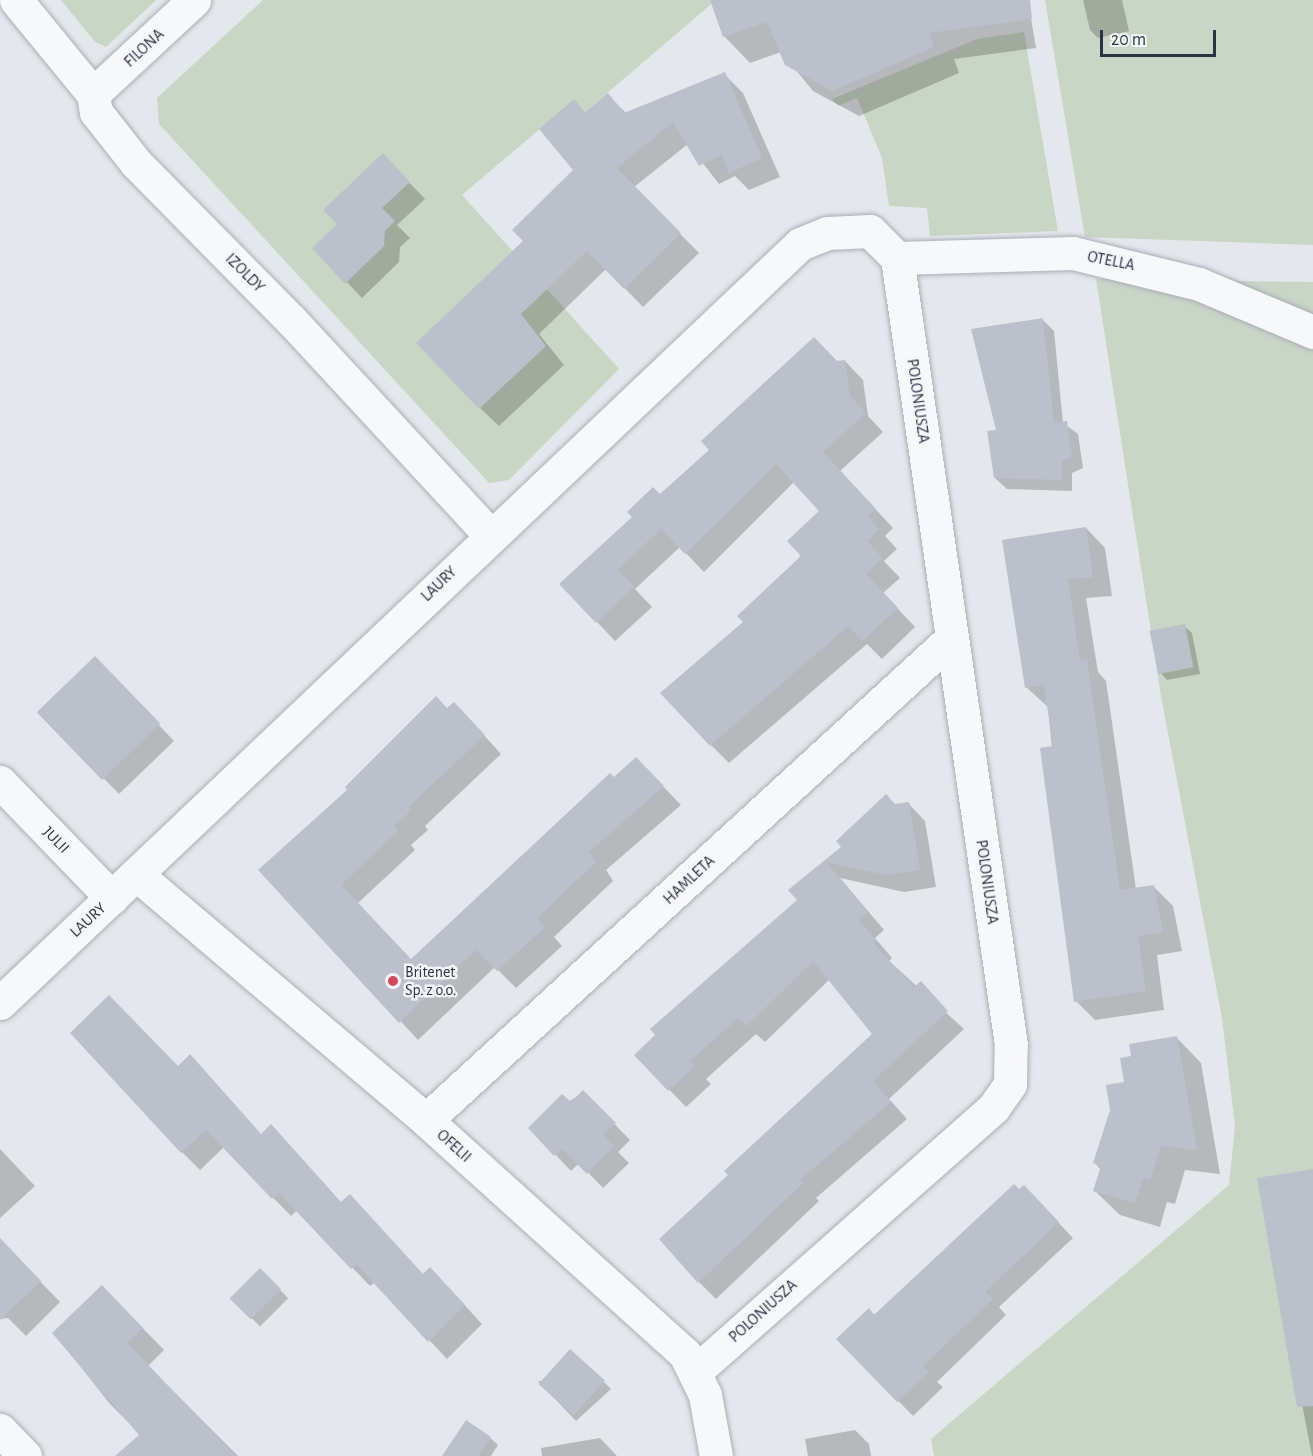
<!DOCTYPE html>
<html>
<head>
<meta charset="utf-8">
<style>
  body { margin:0 }
  #map { position:relative; width:1313px; height:1456px; overflow:hidden; background:#e4e7ec; font-family:"Alegreya Sans",sans-serif }
  div>[style] { position:absolute }
  [style*='--x'] { left:calc(var(--x)*1px); top:calc(var(--y)*1px); width:calc(var(--w)*1px); rotate:calc(var(--a)*1deg) }
  .green>* { inset:0; background:#c9d6c5 }
  .shadow>* { inset:0; background:#0003; transform-origin:0 0 }
  .building>* { inset:0; background:#bbc0ca; transform-origin:0 0 }
  .roads { filter:drop-shadow(0 0 2px #a9aeb7) drop-shadow(0 0 2px #a9aeb7) }
  .minor>* { height:33px; margin:-16.5px; padding:0 16.5px; transform-origin:16.5px; border-radius:16.5px; background:#f7f8fa }
  .dots>* { width:16px; height:16px; translate:-50% -50%; box-sizing:border-box; border:3px solid #f4f6f9; border-radius:50% }
  span { translate:-50% -50%; white-space:nowrap; text-align:center; line-height:1.15; -webkit-text-stroke:5px #f4f6f9; paint-order:stroke }
  .street-label { font-size:16px; color:#2b3445 }
  .poi-label { font-size:16px; color:#2b3445 }
  .left { translate:0 -50%; text-align:left }
  .scale { position:absolute; left:1100px; top:30px; width:116px; height:27px; box-sizing:border-box; border:3px solid #2b3445; border-top:0; padding-left:8px; font-size:18px; line-height:21px; white-space:nowrap; color:#2b3445; -webkit-text-stroke:4px #f4f6f9; paint-order:stroke }
</style>
</head>
<body>
<div id="map">
  <div class="green">
    <i style="clip-path:polygon(61px 0,156px 0,106px 47px,95px 42px)"></i>
    <i style="clip-path:polygon(263px 0,716px 0,585px 112px,574px 100px,462px 195px,619px 369px,509px 480px,489px 483px,159px 124px,157px 98px)"></i>
    <i style="clip-path:polygon(1045px 0,1313px 0,1313px 245px,1085px 237px)"></i>
    <i style="clip-path:polygon(1024px 32px,1058px 231px,930px 236px,927px 208px,889px 206px,882px 158px,857px 98px,838px 106px,832px 99px,977px 39px)"></i>
    <i style="clip-path:polygon(1096px 279px,1313px 282px,1313px 1456px,934px 1456px,931px 1439px,1229px 1185px,1235px 1126px,1222px 1018px,1161px 696px)"></i>
  </div>
  <div class="shadow">
    <i style="clip-path:polygon(721px 0,1028px 0,1036px 48px,954px 59px,959px 73px,859px 116px,813px 91px,781px 52px,750px 63px,725px 37px,713px 3px)"></i>
    <i style="clip-path:polygon(1083px 0,1122px 0,1129px 31px,1098px 38px,1090px 30px)"></i>
    <i style="clip-path:polygon(724px 74px,743px 93px,780px 177px,749px 190px,735px 176px,719px 184px,688px 144px,634px 187px,699px 253px,643px 307px,606px 269px,539px 334px,564px 365px,499px 426px,480px 408px,525px 241px,575px 170px,586px 113px,608px 95px,626px 113px)"></i>
    <i style="clip-path:polygon(398px 171px,425px 199px,397px 225px,410px 238px,400px 247px,399px 262px,362px 298px,314px 248px)"></i>
    <i style="clip-path:polygon(1042px 319px,1054px 331px,1063px 423px,1078px 434px,1083px 468px,1072px 473px,1072px 491px,1007px 489px,995px 478px,998px 431px)"></i>
    <i style="clip-path:polygon(845px 361px,863px 380px,868px 416px,883px 432px,840px 471px,893px 528px,885px 536px,897px 549px,884px 561px,900px 578px,883px 593px,915px 627px,882px 659px,867px 644px,729px 763px,711px 745px,821px 511px,794px 482px,704px 572px,680px 547px,635px 589px,652px 607px,615px 641px,561px 584px,660px 496px)"></i>
    <i style="clip-path:polygon(1086px 528px,1105px 548px,1112px 596px,1086px 598px,1098px 672px,1106px 681px,1136px 889px,1154px 887px,1173px 906px,1182px 951px,1157px 955px,1164px 1010px,1095px 1020px,1076px 1001px,1048px 707px,1027px 688px)"></i>
    <i style="clip-path:polygon(1184px 626px,1192px 633px,1200px 674px,1167px 680px,1160px 672px)"></i>
    <i style="clip-path:polygon(110px 674px,174px 741px,119px 794px,39px 712px)"></i>
    <i style="clip-path:polygon(448px 710px,472px 722px,501px 754px,425px 826px,428px 830px,411px 845px,415px 850px,358px 903px,411px 960px,614px 779px,654px 777px,681px 805px,606px 870px,613px 881px,554px 937px,562px 946px,516px 988px,495px 967px,418px 1040px,261px 870px)"></i>
    <i style="clip-path:polygon(908px 803px,925px 821px,936px 887px,904px 892px,840px 878px,884px 930px,875px 938px,892px 958px,889px 961px,964px 1029px,889px 1099px,907px 1119px,816px 1198px,819px 1201px,716px 1299px,699px 1282px,730px 1175px,874px 1034px,830px 979px,765px 1042px,756px 1034px,706px 1079px,711px 1084px,686px 1107px,636px 1055px,799px 900px,791px 890px,895px 805px)"></i>
    <i style="clip-path:polygon(1177px 1038px,1201px 1063px,1220px 1174px,1185px 1170px,1175px 1204px,1167px 1202px,1160px 1227px,1120px 1215px,1095px 1191px,1101px 1170px,1095px 1163px,1133px 1058px)"></i>
    <i style="clip-path:polygon(178px 1068px,424px 1275px,448px 1287px,482px 1324px,447px 1359px,375px 1282px,370px 1286px,297px 1210px,291px 1216px,224px 1147px,200px 1170px,182px 1152px)"></i>
    <i style="clip-path:polygon(583px 1092px,630px 1140px,618px 1152px,629px 1163px,603px 1188px,579px 1163px,571px 1171px,530px 1128px)"></i>
    <i style="clip-path:polygon(0 1149px,35px 1186px,0 1218px)"></i>
    <i style="clip-path:polygon(1313px 1170px,1313px 1456px,1312px 1456px,1259px 1179px)"></i>
    <i style="clip-path:polygon(1039px 1202px,1073px 1238px,999px 1307px,1006px 1315px,937px 1382px,943px 1387px,913px 1416px,838px 1339px)"></i>
    <i style="clip-path:polygon(0 1240px,60px 1302px,26px 1336px,8px 1318px,0 1319px)"></i>
    <i style="left:260px;top:1270px;width:40px;height:40px;rotate:45deg"></i>
    <i style="clip-path:polygon(123px 1308px,164px 1350px,148px 1366px,238px 1456px,162px 1456px,110px 1404px,54px 1333px)"></i>
    <i style="clip-path:polygon(538px 1381px,604px 1382px,611px 1389px,576px 1421px)"></i>
    <i style="clip-path:polygon(855px 1430px,869px 1444px,871px 1456px,808px 1456px,805px 1439px)"></i>
    <i style="clip-path:polygon(490px 1438px,498px 1445px,491px 1456px,452px 1456px)"></i>
    <i style="clip-path:polygon(600px 1438px,617px 1456px,542px 1456px,541px 1448px)"></i>
  </div>
  <div class="building">
    <i style="clip-path:polygon(710px 0,1030px 0,1032px 19px,929px 33px,934px 47px,832px 91px,785px 65px,767px 22px,723px 37px)"></i>
    <i style="clip-path:polygon(725px 72px,762px 158px,729px 173px,722px 155px,699px 166px,673px 122px,617px 168px,681px 233px,624px 289px,587px 251px,521px 314px,546px 346px,479px 409px,416px 343px,523px 241px,512px 230px,573px 170px,539px 129px,574px 99px,585px 112px,608px 93px,624px 113px)"></i>
    <i style="clip-path:polygon(383px 153px,410px 182px,382px 208px,395px 221px,385px 231px,384px 246px,345px 284px,312px 248px,337px 224px,323px 210px)"></i>
    <i style="clip-path:polygon(1043px 318px,1054px 423px,1067px 421px,1072px 456px,1062px 461px,1062px 480px,994px 478px,987px 431px,996px 430px,971px 329px)"></i>
    <i style="clip-path:polygon(814px 337px,837px 361px,845px 360px,850px 396px,866px 413px,823px 452px,876px 509px,868px 516px,879px 529px,867px 541px,883px 558px,866px 574px,898px 608px,862px 641px,848px 626px,710px 746px,660px 693px,743px 622px,737px 616px,801px 556px,787px 541px,819px 511px,776px 464px,685px 554px,661px 529px,618px 570px,634px 587px,596px 623px,559px 584px,632px 517px,627px 512px,653px 487px,660px 494px,709px 450px,701px 441px)"></i>
    <i style="clip-path:polygon(1086px 527px,1093px 577px,1068px 579px,1080px 661px,1087px 660px,1120px 890px,1154px 885px,1163px 932px,1138px 936px,1146px 991px,1074px 1002px,1040px 748px,1053px 746px,1044px 685px,1025px 688px,1002px 540px)"></i>
    <i style="left:1185px;top:624px;width:44px;height:36px;rotate:79deg"></i>
    <i style="left:95px;top:656px;width:94px;height:81px;rotate:46deg"></i>
    <i style="clip-path:polygon(436px 696px,447px 708px,454px 702px,485px 735px,408px 807px,411px 811px,394px 826px,398px 831px,341px 885px,411px 959px,610px 773px,614px 777px,636px 757px,664px 786px,589px 852px,596px 862px,537px 918px,545px 927px,497px 971px,476px 950px,399px 1023px,258px 870px,347px 790px,345px 787px)"></i>
    <i style="clip-path:polygon(886px 794px,895px 804px,909px 802px,920px 870px,886px 875px,826px 862px,868px 912px,859px 920px,876px 940px,873px 943px,914px 987px,921px 981px,948px 1011px,873px 1081px,891px 1102px,800px 1180px,803px 1183px,698px 1283px,659px 1239px,728px 1175px,724px 1171px,872px 1034px,813px 961px,747px 1026px,738px 1018px,690px 1061px,695px 1066px,668px 1091px,634px 1055px,655px 1035px,650px 1029px,797px 900px,788px 890px,841px 847px,836px 841px)"></i>
    <i style="clip-path:polygon(109px 995px,178px 1066px,190px 1054px,261px 1134px,271px 1124px,341px 1202px,350px 1194px,423px 1274px,430px 1267px,465px 1305px,428px 1342px,356px 1264px,351px 1269px,279px 1193px,272px 1199px,206px 1130px,181px 1153px,70px 1033px)"></i>
    <i style="clip-path:polygon(1177px 1036px,1197px 1150px,1161px 1146px,1150px 1180px,1143px 1178px,1135px 1203px,1093px 1191px,1101px 1166px,1093px 1163px,1110px 1110px,1106px 1085px,1124px 1082px,1120px 1058px,1131px 1056px,1129px 1044px)"></i>
    <i style="clip-path:polygon(583px 1090px,616px 1123px,603px 1135px,614px 1146px,587px 1174px,562px 1149px,554px 1156px,528px 1128px,562px 1094px,571px 1102px)"></i>
    <i style="clip-path:polygon(1313px 1169px,1313px 1406px,1297px 1407px,1257px 1178px)"></i>
    <i style="clip-path:polygon(1014px 1184px,1019px 1189px,1024px 1185px,1059px 1222px,985px 1292px,993px 1299px,923px 1366px,929px 1372px,897px 1402px,836px 1339px,869px 1308px,874px 1315px)"></i>
    <i style="clip-path:polygon(0 1238px,41px 1281px,0 1320px)"></i>
    <i style="left:260px;top:1268px;width:30px;height:43px;rotate:45deg"></i>
    <i style="clip-path:polygon(102px 1285px,143px 1328px,127px 1343px,236px 1456px,115px 1456px,139px 1435px,52px 1333px)"></i>
    <i style="left:570px;top:1349px;width:47px;height:47px;rotate:42deg"></i>
    <i style="clip-path:polygon(466px 1420px,491px 1437px,478px 1456px,442px 1456px)"></i>
  </div>
  <div class="roads">
    <div class="minor">
      <i style="--x:16;--y:0;--w:122;--a:50.7"></i>
      <i style="--x:93;--y:94;--w:18;--a:81"></i>
      <i style="--x:96;--y:112;--w:65;--a:51.9"></i>
      <i style="--x:136;--y:163;--w:221;--a:45.4"></i>
      <i style="--x:291;--y:320;--w:293;--a:47.2"></i>
      <i style="--x:93;--y:94;--w:138;--a:-42.9"></i>
      <i style="--x:897;--y:258;--w:176;--a:-1.6"></i>
      <i style="--x:1073;--y:253;--w:130;--a:13.8"></i>
      <i style="--x:1199;--y:284;--w:124;--a:22.8"></i>
      <i style="--x:0;--y:782;--w:161;--a:46"></i>
      <i style="--x:136;--y:874;--w:380;--a:40.3"></i>
      <i style="--x:426;--y:1120;--w:349;--a:42.1"></i>
      <i style="--x:685;--y:1354;--w:46;--a:64"></i>
      <i style="--x:705;--y:1395;--w:62;--a:79.8"></i>
      <i style="--x:0;--y:1003;--w:1103;--a:-43.49"></i>
      <i style="--x:800;--y:244;--w:29;--a:-22"></i>
      <i style="--x:827;--y:233;--w:43;--a:-2.7"></i>
      <i style="--x:870;--y:231;--w:38;--a:45"></i>
      <i style="--x:426;--y:1120;--w:712;--a:-42.5"></i>
      <i style="--x:696;--y:1371;--w:398;--a:-41.5"></i>
      <i style="--x:994;--y:1107;--w:28;--a:-55"></i>
      <i style="--x:1010;--y:1084;--w:39;--a:-89"></i>
      <i style="--x:1011;--y:1045;--w:795;--a:-98.24"></i>
      <i style="--x:0;--y:1430;--w:36;--a:46"></i>
    </div>
  </div>
  <div class="dots">
    <i style="left:393px;top:981px;background:#d1495b"></i>
  </div>
  <div class="street-label">
    <span style="left:144px;top:48px;rotate:-43deg">FILONA</span>
    <span style="left:1111px;top:261px;rotate:11deg">OTELLA</span>
    <span style="left:245px;top:273px;rotate:45deg">IZOLDY</span>
    <span style="left:918px;top:401px;rotate:82deg">POLONIUSZA</span>
    <span style="left:439px;top:584px;rotate:-44deg">LAURY</span>
    <span style="left:56px;top:840px;rotate:46deg">JULII</span>
    <span style="left:689px;top:880px;rotate:-43deg">HAMLETA</span>
    <span style="left:987px;top:882px;rotate:82deg">POLONIUSZA</span>
    <span style="left:88px;top:920px;rotate:-43deg">LAURY</span>
    <span style="left:454px;top:1146px;rotate:42deg">OFELII</span>
    <span style="left:763px;top:1311px;rotate:-42deg">POLONIUSZA</span>
  </div>
  <div class="poi-label">
    <span class="left" style="left:405px;top:981px">Britenet<br>Sp. z o.o.</span>
  </div>
  <div class="scale">20 m</div>
</div>
</body>
</html>
